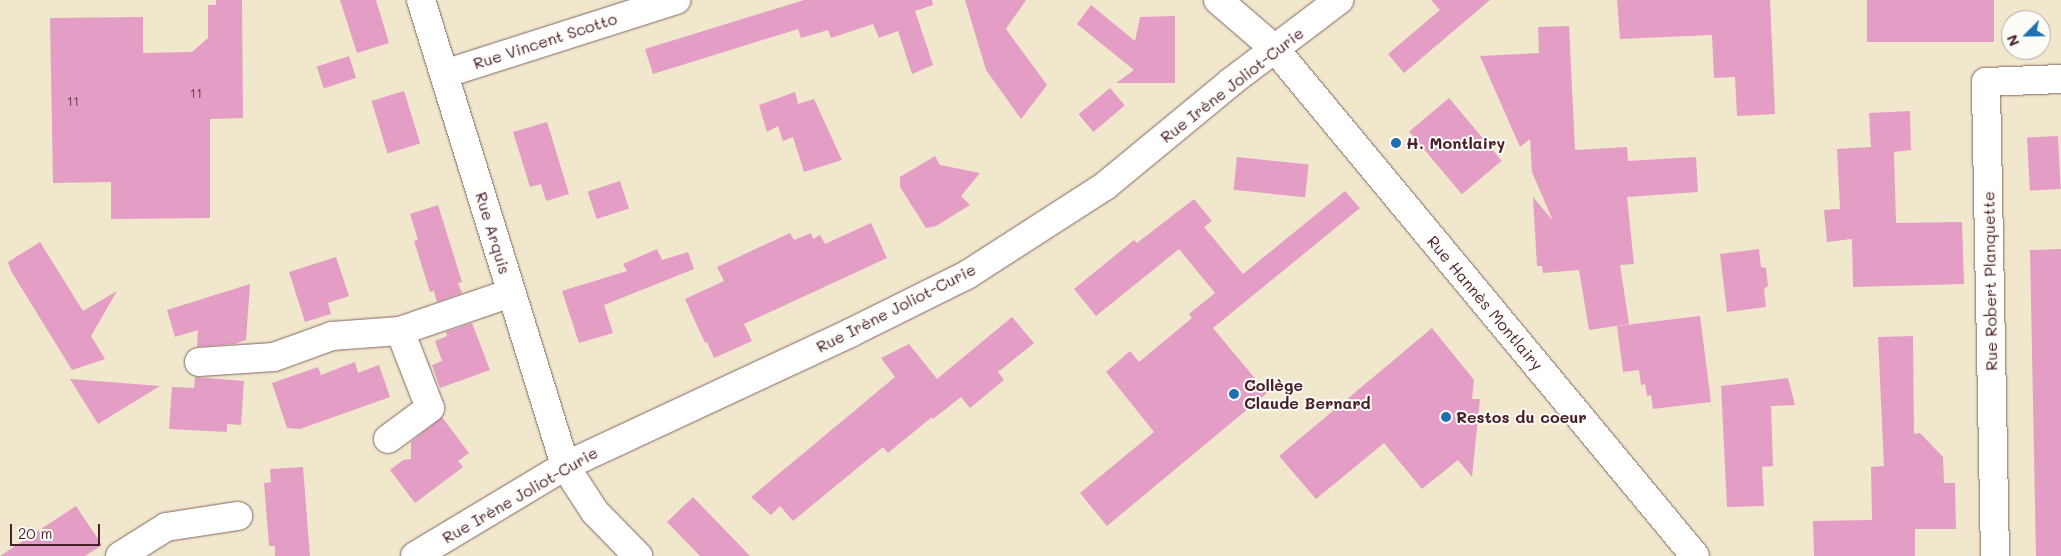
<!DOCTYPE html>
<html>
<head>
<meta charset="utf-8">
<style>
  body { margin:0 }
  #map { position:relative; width:2061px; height:556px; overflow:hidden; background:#f0e7cc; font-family:Mali,sans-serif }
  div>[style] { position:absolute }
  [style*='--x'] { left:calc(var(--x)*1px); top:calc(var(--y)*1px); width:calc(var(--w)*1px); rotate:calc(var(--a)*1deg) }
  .building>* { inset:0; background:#e49ec6; transform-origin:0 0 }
  .roads { filter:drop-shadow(0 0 1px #846563) drop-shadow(0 0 1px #846563) }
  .minor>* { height:28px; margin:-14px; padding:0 14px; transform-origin:14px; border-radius:14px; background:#fff }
  .dots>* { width:14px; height:14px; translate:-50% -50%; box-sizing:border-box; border:2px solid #fdfcf7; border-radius:50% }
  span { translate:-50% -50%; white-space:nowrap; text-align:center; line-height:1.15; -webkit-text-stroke:4px #fdfcf7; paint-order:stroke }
  .number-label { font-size:14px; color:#703f52 }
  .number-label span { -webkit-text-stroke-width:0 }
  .street-label { font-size:16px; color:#4a1f2b }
  .poi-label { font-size:16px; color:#4a1f2b; font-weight:700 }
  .left { translate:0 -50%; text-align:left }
  .north { position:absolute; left:2001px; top:10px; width:50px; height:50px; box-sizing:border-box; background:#fdfcf7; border:1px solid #b5a4a5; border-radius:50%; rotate:247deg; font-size:14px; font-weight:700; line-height:20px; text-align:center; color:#4a1f2b }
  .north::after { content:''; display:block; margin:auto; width:18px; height:22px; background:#1f6fb2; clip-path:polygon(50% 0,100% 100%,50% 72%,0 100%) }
  .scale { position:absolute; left:10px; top:524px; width:90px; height:22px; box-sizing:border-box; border:2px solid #4a1f2b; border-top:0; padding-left:6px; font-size:15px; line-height:18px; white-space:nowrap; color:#4a1f2b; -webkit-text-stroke:4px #fdfcf7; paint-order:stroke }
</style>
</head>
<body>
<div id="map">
  <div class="building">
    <i style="clip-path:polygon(216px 0,242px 0,243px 118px,210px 119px,210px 218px,111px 219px,111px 182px,53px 183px,50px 18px,143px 17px,143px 53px,192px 52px,208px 38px,208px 5px,216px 5px)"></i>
    <i style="clip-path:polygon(340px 0,376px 0,389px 43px,357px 53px)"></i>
    <i style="clip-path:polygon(804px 0,932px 0,933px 5px,915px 11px,933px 65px,912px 74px,898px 31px,879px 38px,873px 24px,831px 38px,828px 30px,801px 38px,798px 29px,653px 74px,645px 49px)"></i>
    <i style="clip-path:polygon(965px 0,1026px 0,1006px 29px,1047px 85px,1021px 119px,986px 70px)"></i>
    <i style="clip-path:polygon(1431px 0,1490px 0,1404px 73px,1388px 54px,1440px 10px)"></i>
    <i style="clip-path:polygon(1617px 0,1770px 0,1775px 114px,1737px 116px,1735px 77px,1714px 78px,1712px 35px,1620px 39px)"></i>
    <i style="left:1867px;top:0;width:127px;height:42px"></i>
    <i style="clip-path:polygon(1091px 5px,1135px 41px,1140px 17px,1175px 16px,1175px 83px,1116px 83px,1134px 70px,1077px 24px)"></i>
    <i style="clip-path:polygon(1569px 26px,1575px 150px,1627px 147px,1628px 161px,1696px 157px,1698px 192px,1627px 197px,1634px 264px,1620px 265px,1629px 324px,1589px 330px,1579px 270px,1543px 273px,1542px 266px,1537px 266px,1533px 197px,1553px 221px,1532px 172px,1530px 139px,1520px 147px,1480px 56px,1539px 53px,1538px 27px)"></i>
    <i style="left:349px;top:56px;width:23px;height:34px;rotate:72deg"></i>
    <i style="left:1110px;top:88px;width:23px;height:41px;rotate:50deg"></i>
    <i style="left:404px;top:91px;width:55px;height:34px;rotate:73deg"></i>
    <i style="clip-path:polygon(795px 92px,798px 104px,814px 99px,842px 160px,804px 172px,793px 137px,783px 141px,778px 126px,767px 132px,759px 105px)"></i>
    <i style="left:1449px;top:98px;width:82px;height:52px;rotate:50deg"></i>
    <i style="clip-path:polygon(1910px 111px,1911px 150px,1894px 152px,1896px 223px,1962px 222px,1964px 284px,1853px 287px,1852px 239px,1827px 242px,1824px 210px,1840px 209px,1837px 149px,1871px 147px,1869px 113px)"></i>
    <i style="clip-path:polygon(547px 122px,569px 194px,546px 201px,541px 184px,530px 187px,513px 132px)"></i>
    <i style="left:2058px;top:136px;width:53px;height:31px;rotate:87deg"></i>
    <i style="clip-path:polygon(935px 156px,940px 165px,980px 173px,961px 196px,970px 205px,936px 226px,926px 228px,900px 187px,900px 177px)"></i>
    <i style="left:1237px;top:157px;width:72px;height:33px;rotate:6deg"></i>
    <i style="left:620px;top:181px;width:29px;height:34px;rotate:72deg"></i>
    <i style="clip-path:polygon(1345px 191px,1360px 208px,1213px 328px,1267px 393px,1107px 526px,1080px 493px,1154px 432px,1106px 372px,1130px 351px,1139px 362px,1192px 318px,1189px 314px,1215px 293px,1179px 249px,1096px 316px,1074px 289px,1134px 240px,1137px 243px,1194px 199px,1212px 221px,1204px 227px,1243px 274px)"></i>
    <i style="clip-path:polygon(438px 205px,462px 282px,458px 283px,462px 293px,437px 302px,434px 291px,430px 292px,414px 241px,418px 240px,410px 214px)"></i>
    <i style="clip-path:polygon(871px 223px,887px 258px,744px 324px,752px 341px,714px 358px,707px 342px,705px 343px,685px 299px,724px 281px,717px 267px,790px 233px,794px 240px,811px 233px,813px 239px,820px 235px,825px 244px)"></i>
    <i style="clip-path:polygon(40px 242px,83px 311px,117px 291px,91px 336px,105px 359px,72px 370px,11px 271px,8px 262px)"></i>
    <i style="clip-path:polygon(657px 249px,662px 260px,688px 252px,694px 269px,604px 305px,613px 333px,579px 343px,562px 291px,627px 271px,623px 264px)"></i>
    <i style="clip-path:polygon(1759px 249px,1761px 267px,1766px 268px,1768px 286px,1764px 289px,1766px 307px,1727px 312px,1720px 254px)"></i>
    <i style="clip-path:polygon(2061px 249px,2061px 556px,2036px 556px,2030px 250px)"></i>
    <i style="clip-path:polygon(336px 257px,349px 296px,328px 303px,331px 314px,305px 322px,289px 272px)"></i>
    <i style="clip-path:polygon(250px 284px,246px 340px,234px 344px,197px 347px,198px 330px,175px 337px,167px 310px)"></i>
    <i style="clip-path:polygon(1700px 316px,1711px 402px,1653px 409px,1651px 395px,1647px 396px,1645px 384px,1641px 385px,1639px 370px,1623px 372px,1617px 326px)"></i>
    <i style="clip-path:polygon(1012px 317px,1034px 343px,998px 372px,1004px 380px,970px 408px,961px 397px,933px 419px,932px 417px,888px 453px,883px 447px,793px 521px,780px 506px,771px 515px,751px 497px,895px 377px,881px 358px,909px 344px,937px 379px)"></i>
    <i style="clip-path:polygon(472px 323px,490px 370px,440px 388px,432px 365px,442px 361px,435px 341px,447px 336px,446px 332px)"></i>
    <i style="clip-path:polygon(1432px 328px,1474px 380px,1472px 399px,1480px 399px,1472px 477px,1458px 460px,1422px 489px,1384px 443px,1316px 499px,1279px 456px)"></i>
    <i style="clip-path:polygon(1913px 336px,1914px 434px,1920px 433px,1943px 457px,1944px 483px,1955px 483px,1956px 529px,1915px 529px,1915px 556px,1814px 556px,1813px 521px,1872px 520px,1871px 467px,1884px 466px,1878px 337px)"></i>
    <i style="clip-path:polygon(355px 362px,358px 373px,379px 365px,390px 397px,300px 429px,287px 428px,272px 383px,318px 367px,321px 375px)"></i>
    <i style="clip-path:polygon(195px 377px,244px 381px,241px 425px,227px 424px,227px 432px,169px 429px,172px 387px,194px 388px)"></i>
    <i style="clip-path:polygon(1788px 378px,1795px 405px,1771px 406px,1773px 466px,1762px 467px,1764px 506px,1727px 507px,1721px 386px)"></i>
    <i style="clip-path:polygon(70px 379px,160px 386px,98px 424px)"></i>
    <i style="clip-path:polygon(442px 417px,469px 453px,458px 461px,463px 467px,415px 503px,390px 470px,403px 460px,411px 459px,411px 442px)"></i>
    <i style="clip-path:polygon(303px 467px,310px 556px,275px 556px,275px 546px,269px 546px,264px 483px,271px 482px,270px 469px)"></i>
    <i style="clip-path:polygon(693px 497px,750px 556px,700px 556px,667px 522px)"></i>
    <i style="clip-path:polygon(76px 506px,102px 545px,85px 556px,0 556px)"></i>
  </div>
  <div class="roads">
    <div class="minor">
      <i style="--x:421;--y:0;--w:488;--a:72.8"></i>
      <i style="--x:565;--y:466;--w:55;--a:56.9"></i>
      <i style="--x:595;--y:512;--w:62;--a:45.7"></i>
      <i style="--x:1218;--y:0;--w:75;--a:40.7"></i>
      <i style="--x:1275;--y:49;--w:658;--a:50.36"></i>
      <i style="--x:444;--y:74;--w:244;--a:-17.7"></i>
      <i style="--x:199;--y:362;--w:75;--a:-3.8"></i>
      <i style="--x:274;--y:357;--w:62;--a:-19.9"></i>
      <i style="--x:332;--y:336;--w:68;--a:-4.2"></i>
      <i style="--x:400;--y:331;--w:117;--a:-18.9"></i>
      <i style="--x:388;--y:439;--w:52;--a:-36.4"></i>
      <i style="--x:430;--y:408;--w:83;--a:-111.3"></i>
      <i style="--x:120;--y:556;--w:54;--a:-32.2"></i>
      <i style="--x:166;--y:527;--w:73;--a:-8.7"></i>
      <i style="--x:415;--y:556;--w:175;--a:-31"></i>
      <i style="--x:565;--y:466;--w:315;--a:-25"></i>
      <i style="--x:850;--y:333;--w:131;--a:-26.4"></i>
      <i style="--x:967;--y:275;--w:164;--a:-32.8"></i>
      <i style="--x:1105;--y:186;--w:163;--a:-39.5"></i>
      <i style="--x:1231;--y:82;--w:136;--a:-37.2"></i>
      <i style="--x:1995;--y:556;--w:474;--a:-91.1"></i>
      <i style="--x:1986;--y:82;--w:75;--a:-2.3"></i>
    </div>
  </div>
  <div class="dots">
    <i style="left:1396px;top:143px;background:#1f6fb2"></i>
    <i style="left:1234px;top:394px;background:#1f6fb2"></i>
    <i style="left:1446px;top:417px;background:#1f6fb2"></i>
  </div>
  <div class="number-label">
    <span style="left:196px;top:93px">11</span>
    <span style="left:73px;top:101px">11</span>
  </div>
  <div class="street-label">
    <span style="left:545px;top:41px;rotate:-18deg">Rue Vincent Scotto</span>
    <span style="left:1232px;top:85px;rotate:-38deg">Rue Irène Joliot-Curie</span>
    <span style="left:493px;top:233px;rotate:73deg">Rue Arquis</span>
    <span style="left:1990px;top:281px;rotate:-91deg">Rue Robert Planquette</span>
    <span style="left:1485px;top:303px;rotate:50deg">Rue Hannès Montlairy</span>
    <span style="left:896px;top:308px;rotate:-27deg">Rue Irène Joliot-Curie</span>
    <span style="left:520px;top:495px;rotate:-30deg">Rue Irène Joliot-Curie</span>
  </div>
  <div class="poi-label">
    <span class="left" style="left:1406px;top:143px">H. Montlairy</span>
    <span class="left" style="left:1244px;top:394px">Collège<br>Claude Bernard</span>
    <span class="left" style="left:1456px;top:417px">Restos du coeur</span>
  </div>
  <div class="north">N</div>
  <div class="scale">20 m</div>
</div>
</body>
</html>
